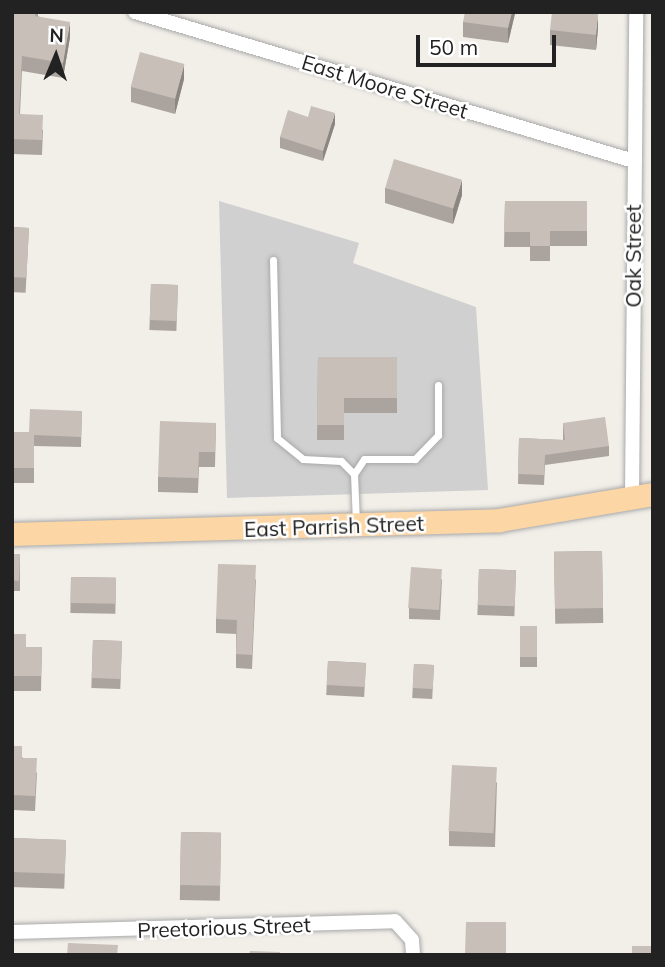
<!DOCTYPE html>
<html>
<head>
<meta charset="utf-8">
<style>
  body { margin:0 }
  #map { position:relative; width:665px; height:967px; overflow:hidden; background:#f2efe9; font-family:Mulish,sans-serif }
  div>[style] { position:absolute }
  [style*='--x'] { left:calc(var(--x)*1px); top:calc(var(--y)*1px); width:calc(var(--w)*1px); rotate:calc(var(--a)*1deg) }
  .religious>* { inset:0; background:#d0d0d0 }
  .roads { filter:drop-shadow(0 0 2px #a9a9a9) drop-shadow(0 0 2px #a9a9a9) }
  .lane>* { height:7px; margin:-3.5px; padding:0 3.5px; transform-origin:3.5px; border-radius:3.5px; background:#fff }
  .street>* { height:14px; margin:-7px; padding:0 7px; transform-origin:7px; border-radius:7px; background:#fff }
  .primary>* { height:23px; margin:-11.5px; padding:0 11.5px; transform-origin:11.5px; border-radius:11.5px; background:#fcd6a4 }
  .wall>* { inset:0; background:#aba49e; transform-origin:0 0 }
  .shaded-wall>* { inset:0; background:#8b8681 }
  .building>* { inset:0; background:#c7bfb8; transform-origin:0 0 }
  span { translate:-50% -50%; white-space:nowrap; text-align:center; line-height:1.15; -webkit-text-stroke:5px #fff; paint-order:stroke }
  .street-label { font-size:21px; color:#222 }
  .frame { position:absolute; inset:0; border:14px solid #222; pointer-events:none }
  .north { position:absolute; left:21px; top:21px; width:70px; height:70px; -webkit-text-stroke:5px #fff; paint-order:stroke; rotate:2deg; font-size:19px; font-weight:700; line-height:28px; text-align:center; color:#222 }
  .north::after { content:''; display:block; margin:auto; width:24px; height:32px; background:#222; clip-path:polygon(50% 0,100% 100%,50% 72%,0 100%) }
  .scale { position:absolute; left:416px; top:35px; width:140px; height:32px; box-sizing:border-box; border:4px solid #222; border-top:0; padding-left:9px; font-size:21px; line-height:24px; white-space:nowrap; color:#222; -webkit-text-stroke:5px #fff; paint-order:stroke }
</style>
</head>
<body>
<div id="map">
  <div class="religious">
    <i style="clip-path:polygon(219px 201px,359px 243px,353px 263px,476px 307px,488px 490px,227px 498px)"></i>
  </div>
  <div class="roads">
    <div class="lane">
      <i style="--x:273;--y:260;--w:178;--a:88.7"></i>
      <i style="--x:277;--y:438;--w:33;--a:39"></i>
      <i style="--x:303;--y:459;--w:38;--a:3"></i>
      <i style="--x:341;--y:461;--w:18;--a:45"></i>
      <i style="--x:356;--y:522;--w:48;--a:-92.4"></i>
      <i style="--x:354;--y:474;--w:18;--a:-56"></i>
      <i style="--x:364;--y:459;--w:51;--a:0"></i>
      <i style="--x:415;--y:459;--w:33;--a:-46"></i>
      <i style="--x:438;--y:435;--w:50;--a:-90"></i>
    </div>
    <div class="street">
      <i style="--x:135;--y:12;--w:521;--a:16.63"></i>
      <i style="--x:632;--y:499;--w:487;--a:-89.5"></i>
      <i style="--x:12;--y:932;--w:383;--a:-1.6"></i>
      <i style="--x:395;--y:921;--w:25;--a:48"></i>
      <i style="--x:412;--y:940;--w:15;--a:86"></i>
    </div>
    <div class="primary">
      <i style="--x:12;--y:534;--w:487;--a:-1.6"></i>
      <i style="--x:499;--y:520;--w:156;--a:-9.6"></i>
    </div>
  </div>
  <div class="wall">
    <i style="clip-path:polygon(12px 12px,38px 12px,38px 16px,70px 37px,63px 78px,22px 71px,20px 114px,43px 130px,42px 155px,12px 154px)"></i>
    <i style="clip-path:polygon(515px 12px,508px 43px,463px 37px,463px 22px)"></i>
    <i style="clip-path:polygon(598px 28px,596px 50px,550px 45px,550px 30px)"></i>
    <i style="clip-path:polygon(184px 79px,175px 114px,131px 102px,131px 87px)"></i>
    <i style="clip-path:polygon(308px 117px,335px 124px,323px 161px,280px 148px,280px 137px)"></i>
    <i style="clip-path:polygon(385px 188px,462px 195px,453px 224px,385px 203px)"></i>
    <i style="clip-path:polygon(505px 201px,587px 201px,587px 246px,550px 246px,550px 261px,530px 261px,530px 247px,504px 247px)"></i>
    <i style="left:12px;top:227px;width:17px;height:65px;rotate:3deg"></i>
    <i style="left:151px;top:284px;width:27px;height:46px;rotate:2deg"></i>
    <i style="clip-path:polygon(318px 357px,397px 357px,397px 413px,344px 413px,344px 440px,317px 440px)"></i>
    <i style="clip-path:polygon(82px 411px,81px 447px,34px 446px,34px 483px,12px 483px,12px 432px,29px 432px)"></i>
    <i style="clip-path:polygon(216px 423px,215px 467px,199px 467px,198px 493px,158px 492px,158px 477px)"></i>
    <i style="clip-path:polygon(563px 423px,609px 446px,609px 456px,545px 465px,544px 485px,518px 484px,519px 438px,563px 440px)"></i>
    <i style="left:602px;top:551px;width:72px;height:48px;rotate:89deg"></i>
    <i style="left:12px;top:554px;width:8px;height:37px"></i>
    <i style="left:479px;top:569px;width:37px;height:46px;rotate:2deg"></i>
    <i style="left:71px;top:577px;width:45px;height:36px;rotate:1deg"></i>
    <i style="clip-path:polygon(256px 579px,252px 669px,236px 668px,236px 634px,216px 633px,216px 619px)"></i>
    <i style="clip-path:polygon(442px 579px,440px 620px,409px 619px,409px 608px)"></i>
    <i style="left:520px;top:626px;width:17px;height:41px"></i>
    <i style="clip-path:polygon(12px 634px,26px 647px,42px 647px,41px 691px,12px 691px)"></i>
    <i style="left:93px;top:640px;width:29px;height:48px;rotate:2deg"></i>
    <i style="left:328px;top:661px;width:38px;height:34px;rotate:3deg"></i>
    <i style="left:414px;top:664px;width:20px;height:34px;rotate:3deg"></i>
    <i style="clip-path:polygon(12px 746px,37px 773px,35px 811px,12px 810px)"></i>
    <i style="clip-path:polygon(497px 782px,495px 847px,449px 846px,449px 831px)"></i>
    <i style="left:181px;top:832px;width:40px;height:68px;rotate:1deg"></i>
    <i style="left:12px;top:838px;width:54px;height:49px;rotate:2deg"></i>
  </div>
  <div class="shaded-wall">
    <i style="clip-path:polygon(512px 12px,515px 12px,515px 14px,508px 43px,508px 28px)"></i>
    <i style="clip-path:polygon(598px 13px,598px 28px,596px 50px,596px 35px)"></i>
    <i style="clip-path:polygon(70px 22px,70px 37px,63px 78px,63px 63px)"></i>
    <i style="clip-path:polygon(184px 64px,184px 79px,175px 114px,175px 99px)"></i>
    <i style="clip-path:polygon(335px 113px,335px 124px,323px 161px,323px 151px)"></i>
    <i style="clip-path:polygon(462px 180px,462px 195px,453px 224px,453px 209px)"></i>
  </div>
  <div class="building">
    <i style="clip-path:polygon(12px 12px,36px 12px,35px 16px,70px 22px,63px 63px,22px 56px,19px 114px,43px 115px,42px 140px,12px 139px)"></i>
    <i style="clip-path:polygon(465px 12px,512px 12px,508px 28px,463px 22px)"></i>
    <i style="clip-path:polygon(552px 12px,598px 13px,596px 35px,550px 30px)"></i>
    <i style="left:140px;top:52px;width:46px;height:36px;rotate:15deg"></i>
    <i style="clip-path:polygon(311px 106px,335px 113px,323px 151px,280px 137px,288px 110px,308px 117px)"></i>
    <i style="left:394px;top:159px;width:71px;height:30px;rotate:17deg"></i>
    <i style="clip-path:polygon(505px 201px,587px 201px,587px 231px,550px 231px,550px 246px,530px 246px,530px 232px,504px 232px)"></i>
    <i style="left:12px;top:227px;width:17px;height:50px;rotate:3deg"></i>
    <i style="left:151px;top:284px;width:27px;height:36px;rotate:2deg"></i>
    <i style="clip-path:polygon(318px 357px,397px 357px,397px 398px,344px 398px,344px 425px,317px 425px)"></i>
    <i style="clip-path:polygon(30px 409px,82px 411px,81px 437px,34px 435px,34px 432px,29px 432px)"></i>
    <i style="clip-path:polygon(605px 417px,609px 446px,545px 455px,544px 475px,518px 474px,519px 438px,565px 440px,563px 423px)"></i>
    <i style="clip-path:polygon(160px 421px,216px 423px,215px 452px,199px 452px,198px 478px,158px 477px)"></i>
    <i style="left:12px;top:432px;width:22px;height:36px"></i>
    <i style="left:602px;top:551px;width:57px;height:48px;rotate:89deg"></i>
    <i style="clip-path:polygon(12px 554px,20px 554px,19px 581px,12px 580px)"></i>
    <i style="clip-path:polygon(218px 564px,256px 565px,252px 655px,236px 654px,237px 620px,216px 619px)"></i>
    <i style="left:411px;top:567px;width:31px;height:41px;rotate:4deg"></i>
    <i style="left:479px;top:569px;width:37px;height:36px;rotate:2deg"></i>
    <i style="left:71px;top:577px;width:45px;height:26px;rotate:1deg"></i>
    <i style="left:520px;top:626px;width:17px;height:31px"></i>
    <i style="clip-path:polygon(12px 634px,26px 634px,26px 647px,42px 647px,41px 676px,12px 676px)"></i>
    <i style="left:93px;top:640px;width:29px;height:38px;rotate:2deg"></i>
    <i style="left:328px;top:661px;width:38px;height:24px;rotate:3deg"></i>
    <i style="left:414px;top:664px;width:20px;height:24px;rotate:3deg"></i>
    <i style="clip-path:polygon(12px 746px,22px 746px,22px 758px,37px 758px,35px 796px,12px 795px)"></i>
    <i style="left:452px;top:765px;width:45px;height:66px;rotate:3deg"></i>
    <i style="left:181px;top:832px;width:40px;height:53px;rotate:1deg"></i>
    <i style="left:12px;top:838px;width:54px;height:34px;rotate:2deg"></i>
    <i style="clip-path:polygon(466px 922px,506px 922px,506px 953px,600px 953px,600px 955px,465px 955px)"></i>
    <i style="clip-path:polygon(68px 943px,118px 945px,117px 955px,67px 955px)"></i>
    <i style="left:632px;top:946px;width:21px;height:9px"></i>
    <i style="clip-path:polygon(250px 951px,280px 952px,279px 955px,249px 955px)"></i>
  </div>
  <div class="street-label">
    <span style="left:385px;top:86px;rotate:17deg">East Moore Street</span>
    <span style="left:633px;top:256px;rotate:-90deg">Oak Street</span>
    <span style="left:334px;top:526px;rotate:-2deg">East Parrish Street</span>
    <span style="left:224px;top:927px;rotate:-2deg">Preetorious Street</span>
  </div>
  <div class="frame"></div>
  <div class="north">N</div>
  <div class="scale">50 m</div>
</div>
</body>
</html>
